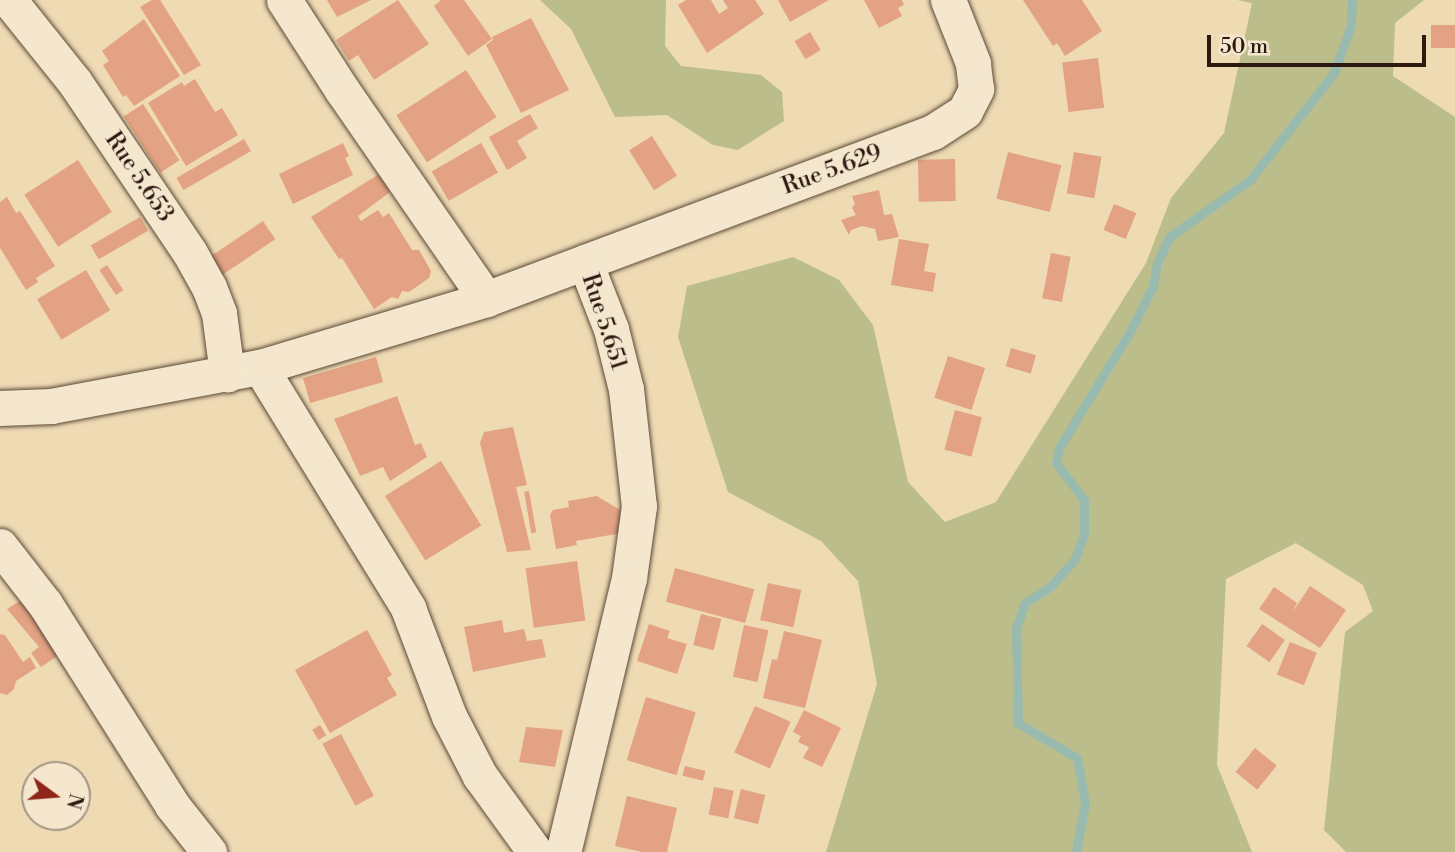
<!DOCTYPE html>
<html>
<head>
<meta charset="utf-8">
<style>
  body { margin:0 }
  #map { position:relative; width:1455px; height:852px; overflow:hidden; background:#eedab3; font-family:"Libre Bodoni",serif }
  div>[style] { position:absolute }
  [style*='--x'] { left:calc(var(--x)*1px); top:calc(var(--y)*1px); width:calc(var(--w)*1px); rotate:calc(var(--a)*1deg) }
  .green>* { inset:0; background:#bbbe8a }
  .stream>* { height:9px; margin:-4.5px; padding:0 4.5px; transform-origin:4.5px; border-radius:4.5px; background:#99baaf }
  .building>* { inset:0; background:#e3a283; transform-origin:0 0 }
  .roads { filter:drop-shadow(0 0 2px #5c4a3a) drop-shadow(0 0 2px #5c4a3a) }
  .street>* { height:35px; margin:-17.5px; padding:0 17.5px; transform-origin:17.5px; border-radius:17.5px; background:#f4e7ce }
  span { translate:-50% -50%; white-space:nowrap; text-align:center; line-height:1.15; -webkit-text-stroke:6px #f4e7ce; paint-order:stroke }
  .street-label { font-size:23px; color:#2c1a12 }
  .north { position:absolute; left:21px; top:761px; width:70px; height:70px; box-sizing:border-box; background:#f4e7ce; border:2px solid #a49583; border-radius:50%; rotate:106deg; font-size:19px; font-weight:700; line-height:28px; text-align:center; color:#2c1a12 }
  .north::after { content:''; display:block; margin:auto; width:24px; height:32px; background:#8f2418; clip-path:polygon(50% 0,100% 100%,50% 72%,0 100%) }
  .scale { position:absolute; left:1207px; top:35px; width:219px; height:32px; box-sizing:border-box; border:4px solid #2c1a12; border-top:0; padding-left:9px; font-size:21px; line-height:24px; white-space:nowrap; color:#2c1a12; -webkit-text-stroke:5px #f4e7ce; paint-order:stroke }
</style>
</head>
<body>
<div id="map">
  <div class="green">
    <i style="clip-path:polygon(540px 0,666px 0,665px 46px,681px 66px,761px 75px,782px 92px,784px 121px,738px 150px,713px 145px,667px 115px,615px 117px,571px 29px)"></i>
    <i style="clip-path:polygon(1237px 0,1424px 0,1395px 23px,1393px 76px,1455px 117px,1455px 852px,1346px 852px,1324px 830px,1345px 632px,1373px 611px,1363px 585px,1296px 543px,1226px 579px,1217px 765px,1252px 852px,826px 852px,877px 684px,858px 581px,821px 541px,728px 492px,678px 337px,687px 286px,793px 257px,839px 280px,873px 325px,908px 482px,945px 522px,996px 502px,1146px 263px,1171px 198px,1224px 133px,1252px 3px)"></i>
  </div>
  <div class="stream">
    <i style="--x:1076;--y:852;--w:50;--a:-79.6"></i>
    <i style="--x:1085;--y:803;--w:46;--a:-100.1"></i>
    <i style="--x:1077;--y:758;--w:69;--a:-149.3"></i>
    <i style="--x:1018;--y:723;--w:95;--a:-91.2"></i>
    <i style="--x:1016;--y:628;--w:27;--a:-70"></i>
    <i style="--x:1025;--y:603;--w:30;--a:-33"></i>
    <i style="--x:1050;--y:587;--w:38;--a:-48"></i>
    <i style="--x:1075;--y:559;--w:27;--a:-70"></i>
    <i style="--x:1084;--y:534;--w:34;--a:-90"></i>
    <i style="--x:1084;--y:500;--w:46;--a:-127.1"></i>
    <i style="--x:1056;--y:463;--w:15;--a:-79"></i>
    <i style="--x:1059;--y:448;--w:138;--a:-58.6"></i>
    <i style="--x:1131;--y:330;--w:49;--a:-63.4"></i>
    <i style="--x:1153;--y:286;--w:22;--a:-80"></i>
    <i style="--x:1157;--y:264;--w:30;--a:-66"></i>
    <i style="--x:1169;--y:237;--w:99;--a:-35.1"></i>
    <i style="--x:1250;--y:180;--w:136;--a:-51.9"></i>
    <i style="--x:1334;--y:73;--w:51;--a:-70.5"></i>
    <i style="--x:1351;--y:25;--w:25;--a:-88"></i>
  </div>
  <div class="building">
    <i style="clip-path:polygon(152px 0,160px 0,201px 65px,184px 75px,140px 7px)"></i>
    <i style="clip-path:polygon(327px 0,371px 0,337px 17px)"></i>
    <i style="clip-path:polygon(398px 0,429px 44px,374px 80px,358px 55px,349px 61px,336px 40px)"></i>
    <i style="clip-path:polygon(441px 0,464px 0,492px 39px,468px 56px,434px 6px)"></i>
    <i style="clip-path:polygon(686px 0,711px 0,719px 14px,728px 8px,723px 0,755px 0,764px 14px,707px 53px,678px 5px)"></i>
    <i style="clip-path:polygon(778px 0,829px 0,790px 22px)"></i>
    <i style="clip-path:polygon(864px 0,902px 0,904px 5px,898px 8px,902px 16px,879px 28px)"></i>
    <i style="clip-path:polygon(1023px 0,1082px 0,1102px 31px,1065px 56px,1057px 43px,1053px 46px)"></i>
    <i style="clip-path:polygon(531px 18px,569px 90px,521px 113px,486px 45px,493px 40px,492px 37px)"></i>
    <i style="clip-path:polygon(144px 19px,180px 76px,134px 106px,126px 95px,123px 97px,103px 65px,109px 61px,102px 51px)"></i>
    <i style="left:1455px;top:25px;width:23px;height:24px;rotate:90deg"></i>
    <i style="left:810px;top:32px;width:21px;height:18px;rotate:59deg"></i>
    <i style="left:1098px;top:58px;width:50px;height:36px;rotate:83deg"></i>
    <i style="left:466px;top:70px;width:56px;height:83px;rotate:57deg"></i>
    <i style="clip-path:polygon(195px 79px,215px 112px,222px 108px,238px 135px,186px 166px,148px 103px,182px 82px,184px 86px)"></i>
    <i style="left:143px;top:104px;width:67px;height:23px;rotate:57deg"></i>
    <i style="clip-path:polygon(530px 114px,538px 128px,517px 141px,527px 158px,507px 170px,489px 137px)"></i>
    <i style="left:652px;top:136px;width:47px;height:27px;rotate:58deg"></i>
    <i style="left:244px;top:139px;width:14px;height:78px;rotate:60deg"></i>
    <i style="clip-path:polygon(343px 143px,349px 156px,345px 158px,353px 175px,293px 204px,279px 174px)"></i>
    <i style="left:481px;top:143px;width:34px;height:57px;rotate:60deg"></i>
    <i style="left:1008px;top:152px;width:55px;height:48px;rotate:14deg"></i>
    <i style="left:1074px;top:152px;width:28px;height:42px;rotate:10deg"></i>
    <i style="left:955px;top:159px;width:42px;height:37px;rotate:89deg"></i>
    <i style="left:78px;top:160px;width:62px;height:64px;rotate:57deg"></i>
    <i style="clip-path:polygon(379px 174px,390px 192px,358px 216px,361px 221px,378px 210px,383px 217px,389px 213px,412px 250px,419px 250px,431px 271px,429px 278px,409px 292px,402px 291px,398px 299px,392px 297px,374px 309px,342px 258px,339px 259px,311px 217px)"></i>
    <i style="clip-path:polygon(879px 190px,884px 215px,892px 214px,899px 237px,878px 241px,875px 229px,862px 226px,851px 230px,849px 235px,841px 220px,856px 215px,852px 208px,855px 204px,852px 196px)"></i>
    <i style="clip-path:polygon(7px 197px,16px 213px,20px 211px,55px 266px,36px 278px,38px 282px,26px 290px,0 248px,0 202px)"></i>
    <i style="left:1114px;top:204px;width:24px;height:28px;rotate:22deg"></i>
    <i style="left:140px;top:217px;width:16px;height:57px;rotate:60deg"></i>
    <i style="left:263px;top:221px;width:22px;height:65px;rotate:56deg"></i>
    <i style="clip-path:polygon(899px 239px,929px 244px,924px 271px,936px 273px,933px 292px,891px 285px)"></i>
    <i style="left:1051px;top:253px;width:20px;height:46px;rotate:11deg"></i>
    <i style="left:107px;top:265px;width:30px;height:9px;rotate:57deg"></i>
    <i style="left:86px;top:270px;width:47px;height:57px;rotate:59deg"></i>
    <i style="left:1011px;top:348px;width:26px;height:19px;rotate:16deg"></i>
    <i style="left:948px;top:356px;width:39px;height:44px;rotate:18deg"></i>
    <i style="left:376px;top:357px;width:26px;height:76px;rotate:74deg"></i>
    <i style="clip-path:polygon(397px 396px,415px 445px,421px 443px,427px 457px,390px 481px,383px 467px,360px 476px,334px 419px)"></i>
    <i style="left:955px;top:410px;width:28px;height:41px;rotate:15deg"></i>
    <i style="clip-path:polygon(513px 427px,527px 485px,516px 487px,531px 550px,507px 552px,480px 443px,484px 432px)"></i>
    <i style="left:441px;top:461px;width:76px;height:66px;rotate:58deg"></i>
    <i style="left:529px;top:491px;width:42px;height:5px;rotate:80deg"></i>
    <i style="clip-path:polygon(597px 496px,620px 510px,622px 533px,576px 541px,577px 545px,556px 549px,550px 515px,553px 510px,569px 507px,568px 501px)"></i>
    <i style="left:577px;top:561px;width:60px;height:52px;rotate:82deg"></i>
    <i style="left:675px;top:568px;width:82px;height:35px;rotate:15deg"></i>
    <i style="left:768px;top:583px;width:34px;height:38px;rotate:12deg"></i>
    <i style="clip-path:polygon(1310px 586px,1346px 610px,1320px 648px,1259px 609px,1274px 587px,1297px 603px,1292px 613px)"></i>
    <i style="clip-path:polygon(24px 598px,63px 652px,41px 667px,31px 653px,39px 647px,7px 609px)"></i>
    <i style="left:701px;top:614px;width:21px;height:32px;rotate:14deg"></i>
    <i style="clip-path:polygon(502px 620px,504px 633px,524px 629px,527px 641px,542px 639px,546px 657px,473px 672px,464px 627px)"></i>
    <i style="clip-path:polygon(649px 624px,670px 631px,667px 638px,687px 644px,677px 674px,637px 661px)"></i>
    <i style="left:1262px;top:624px;width:28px;height:27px;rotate:35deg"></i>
    <i style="left:744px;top:625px;width:25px;height:53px;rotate:12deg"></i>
    <i style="clip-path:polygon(367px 630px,392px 675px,387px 678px,397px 695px,330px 733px,295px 670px)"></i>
    <i style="clip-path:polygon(784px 631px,822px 640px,805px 708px,763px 698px,772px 659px,777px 660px)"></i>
    <i style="clip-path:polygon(0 634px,5px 635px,23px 662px,30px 657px,36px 668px,16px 681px,14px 689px,7px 695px,0 693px)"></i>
    <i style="left:1290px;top:642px;width:29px;height:35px;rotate:22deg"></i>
    <i style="left:646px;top:697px;width:52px;height:66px;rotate:17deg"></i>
    <i style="left:755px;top:706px;width:39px;height:51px;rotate:24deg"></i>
    <i style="clip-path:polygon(804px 710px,841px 728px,822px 767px,803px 758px,809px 747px,798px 742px,801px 736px,793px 732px)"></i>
    <i style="left:320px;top:725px;width:12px;height:9px;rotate:59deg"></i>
    <i style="clip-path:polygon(526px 727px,563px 730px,555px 767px,519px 762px)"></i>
    <i style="left:341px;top:734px;width:70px;height:21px;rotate:62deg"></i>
    <i style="left:1255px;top:748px;width:28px;height:31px;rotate:39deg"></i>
    <i style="left:685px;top:766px;width:21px;height:10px;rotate:14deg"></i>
    <i style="left:714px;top:787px;width:20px;height:28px;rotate:11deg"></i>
    <i style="left:741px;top:789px;width:25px;height:30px;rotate:14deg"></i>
    <i style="clip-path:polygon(627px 796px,677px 808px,667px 852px,642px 852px,615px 846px)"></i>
  </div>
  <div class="roads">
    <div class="street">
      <i style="--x:9;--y:0;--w:104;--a:51.3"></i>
      <i style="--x:74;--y:81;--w:207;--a:56"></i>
      <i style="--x:190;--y:253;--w:39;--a:61"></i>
      <i style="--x:209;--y:287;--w:28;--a:69"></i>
      <i style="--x:219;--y:313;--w:62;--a:82.5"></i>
      <i style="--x:284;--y:0;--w:107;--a:57.2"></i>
      <i style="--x:342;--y:90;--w:254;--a:55.4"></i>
      <i style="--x:585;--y:262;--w:371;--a:-20.5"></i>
      <i style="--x:933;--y:132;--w:38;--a:-33"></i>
      <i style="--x:965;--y:111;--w:25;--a:-63"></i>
      <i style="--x:976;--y:89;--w:26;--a:-97"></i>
      <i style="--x:973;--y:63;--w:68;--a:-111.6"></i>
      <i style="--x:260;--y:367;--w:283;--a:58.4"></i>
      <i style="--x:408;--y:608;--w:116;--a:69.2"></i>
      <i style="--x:449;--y:716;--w:68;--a:62.7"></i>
      <i style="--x:480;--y:776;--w:94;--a:54.1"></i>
      <i style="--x:0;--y:408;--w:51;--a:-2.2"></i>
      <i style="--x:51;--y:406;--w:213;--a:-10.6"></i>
      <i style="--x:260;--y:367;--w:236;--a:-16.7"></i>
      <i style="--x:486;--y:299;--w:106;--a:-20.5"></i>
      <i style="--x:585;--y:262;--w:72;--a:68.8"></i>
      <i style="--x:611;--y:329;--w:62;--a:76"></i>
      <i style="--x:626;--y:389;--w:118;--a:83.7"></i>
      <i style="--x:639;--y:506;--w:73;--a:97.9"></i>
      <i style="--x:629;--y:578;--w:282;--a:103.5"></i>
      <i style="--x:0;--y:546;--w:73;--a:52.2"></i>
      <i style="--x:45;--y:604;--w:238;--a:57.7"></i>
      <i style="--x:172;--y:805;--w:60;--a:51.8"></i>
    </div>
  </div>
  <div class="street-label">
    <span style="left:832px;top:170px;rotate:-20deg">Rue 5.629</span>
    <span style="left:139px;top:177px;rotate:56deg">Rue 5.653</span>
    <span style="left:604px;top:322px;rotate:72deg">Rue 5.651</span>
  </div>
  <div class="north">N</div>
  <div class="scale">50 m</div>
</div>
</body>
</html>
